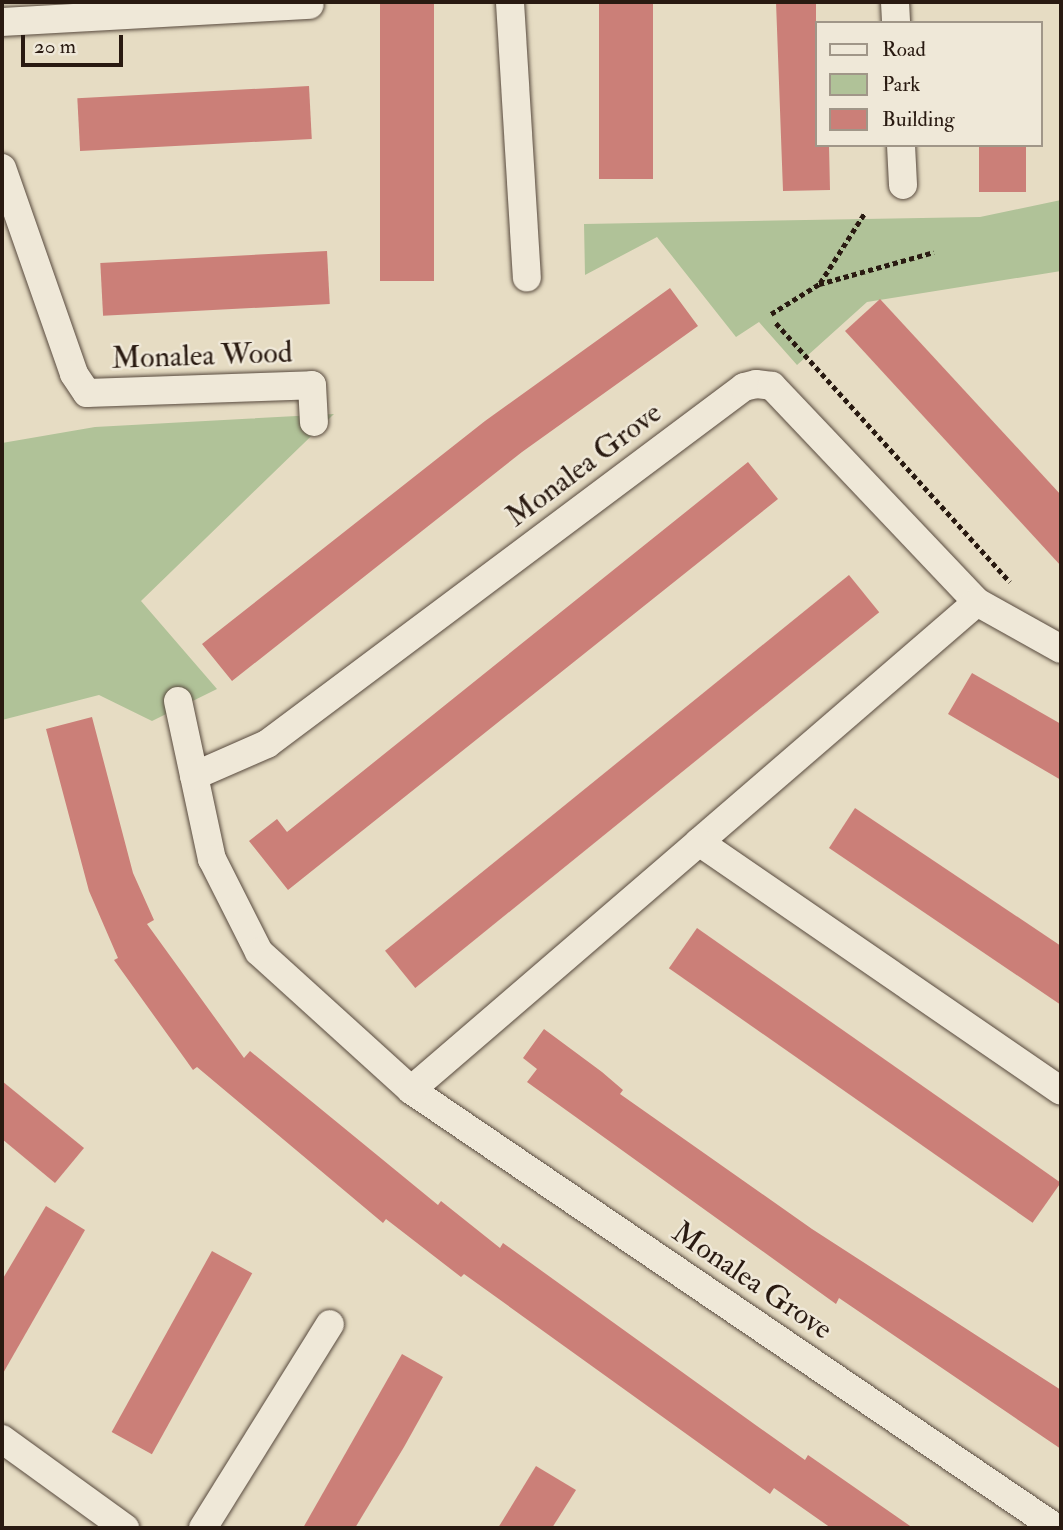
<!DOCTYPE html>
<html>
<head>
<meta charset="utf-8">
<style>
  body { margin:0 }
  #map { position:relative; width:1063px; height:1530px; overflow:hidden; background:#e6dcc3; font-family:"IM FELL Double Pica",serif }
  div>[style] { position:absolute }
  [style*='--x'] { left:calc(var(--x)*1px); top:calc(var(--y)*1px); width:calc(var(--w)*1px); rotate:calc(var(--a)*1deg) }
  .green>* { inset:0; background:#b0c298 }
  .building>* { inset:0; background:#cb7f78; transform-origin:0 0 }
  .path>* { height:4.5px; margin-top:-2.25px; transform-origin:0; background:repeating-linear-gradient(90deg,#291a11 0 5px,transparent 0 8.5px) }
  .roads { filter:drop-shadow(0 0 2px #584a3e) drop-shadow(0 0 2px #584a3e) }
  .minor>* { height:28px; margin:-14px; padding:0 14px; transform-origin:14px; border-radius:14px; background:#efe8d8 }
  span { translate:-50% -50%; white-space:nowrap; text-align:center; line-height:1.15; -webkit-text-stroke:5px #efe8d8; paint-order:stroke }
  .street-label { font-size:30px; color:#291a11 }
  .frame { position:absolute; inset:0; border:4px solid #291a11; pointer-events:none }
  .legend { position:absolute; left:815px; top:21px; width:228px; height:126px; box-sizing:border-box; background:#efe8d8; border:2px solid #a09688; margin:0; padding:9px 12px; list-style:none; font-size:21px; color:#291a11 }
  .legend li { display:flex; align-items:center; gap:14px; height:35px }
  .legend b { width:35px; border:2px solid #a09688 }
  .scale { position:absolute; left:21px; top:35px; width:102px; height:32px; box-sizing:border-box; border:4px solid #291a11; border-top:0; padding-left:9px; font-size:21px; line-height:24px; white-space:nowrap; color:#291a11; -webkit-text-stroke:5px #efe8d8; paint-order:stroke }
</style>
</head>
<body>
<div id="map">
  <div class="green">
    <i style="clip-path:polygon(1061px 200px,1061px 271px,867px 302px,797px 365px,759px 322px,736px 337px,657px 237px,585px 275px,584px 224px,980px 217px)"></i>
    <i style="clip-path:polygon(334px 414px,141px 601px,217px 689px,152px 721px,99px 695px,2px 720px,2px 443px,95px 427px)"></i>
  </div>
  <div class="building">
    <i style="left:380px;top:2px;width:54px;height:279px"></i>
    <i style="left:599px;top:2px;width:54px;height:177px"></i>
    <i style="clip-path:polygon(776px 2px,816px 2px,816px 145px,829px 145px,830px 190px,783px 191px)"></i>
    <i style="left:309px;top:86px;width:53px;height:232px;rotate:87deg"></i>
    <i style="left:979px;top:145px;width:47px;height:47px"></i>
    <i style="left:327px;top:251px;width:53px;height:227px;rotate:87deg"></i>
    <i style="clip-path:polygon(670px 288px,698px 326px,522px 452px,232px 681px,202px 644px,485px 421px)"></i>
    <i style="clip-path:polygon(880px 299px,1061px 495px,1061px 566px,845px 331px)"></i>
    <i style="clip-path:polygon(748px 462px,778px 499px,288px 890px,249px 841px,277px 819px,287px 832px)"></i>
    <i style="left:849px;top:575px;width:48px;height:597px;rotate:51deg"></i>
    <i style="clip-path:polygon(972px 673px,1061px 724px,1061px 780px,948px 714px)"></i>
    <i style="clip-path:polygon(92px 717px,133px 873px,154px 920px,147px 924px,244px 1058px,250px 1051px,438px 1205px,441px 1201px,500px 1248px,503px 1243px,757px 1426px,805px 1460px,808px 1455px,913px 1528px,831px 1528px,774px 1488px,770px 1494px,464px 1274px,461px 1277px,386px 1219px,383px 1223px,197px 1067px,193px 1070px,114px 960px,118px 958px,89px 891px,46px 729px)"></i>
    <i style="clip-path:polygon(855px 808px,1061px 946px,1061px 1005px,829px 848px)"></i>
    <i style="left:697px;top:928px;width:444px;height:49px;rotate:35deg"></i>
    <i style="clip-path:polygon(544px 1029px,602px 1072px,623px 1090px,620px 1094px,812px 1229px,1061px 1390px,1061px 1449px,839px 1298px,836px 1304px,527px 1082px,537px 1069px,523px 1058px)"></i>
    <i style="clip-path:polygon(2px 1081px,84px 1148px,55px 1183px,2px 1139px)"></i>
    <i style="clip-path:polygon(46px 1206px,85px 1230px,2px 1375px,2px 1280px)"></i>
    <i style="left:212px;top:1251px;width:46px;height:207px;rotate:29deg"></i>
    <i style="clip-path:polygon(402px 1354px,443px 1377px,404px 1447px,355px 1528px,303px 1528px)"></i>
    <i style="clip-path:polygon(536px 1466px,576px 1490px,552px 1528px,498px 1528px)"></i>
  </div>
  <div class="path">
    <i style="--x:820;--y:283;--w:82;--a:-57.5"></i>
    <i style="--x:771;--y:314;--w:57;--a:-32"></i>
    <i style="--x:819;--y:284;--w:119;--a:-15.5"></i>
    <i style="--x:776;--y:323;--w:349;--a:47.9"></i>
  </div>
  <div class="roads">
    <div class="minor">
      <i style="--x:510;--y:2;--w:276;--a:86.5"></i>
      <i style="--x:895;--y:2;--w:21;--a:87"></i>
      <i style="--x:2;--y:22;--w:308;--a:-3.2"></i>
      <i style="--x:901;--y:145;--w:40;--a:87.1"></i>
      <i style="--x:2;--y:168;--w:218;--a:70.7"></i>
      <i style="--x:74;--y:374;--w:23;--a:56"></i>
      <i style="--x:87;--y:393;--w:225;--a:-2"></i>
      <i style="--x:312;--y:385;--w:37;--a:87"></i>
      <i style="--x:178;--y:701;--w:162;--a:77.9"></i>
      <i style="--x:212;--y:859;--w:104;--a:63.2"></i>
      <i style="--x:259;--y:952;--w:205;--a:42.2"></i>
      <i style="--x:194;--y:776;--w:80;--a:-23.7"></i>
      <i style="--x:267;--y:744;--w:596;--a:-36.81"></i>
      <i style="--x:744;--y:387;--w:12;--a:-14"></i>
      <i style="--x:756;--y:384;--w:16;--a:7"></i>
      <i style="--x:772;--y:386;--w:298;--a:46.5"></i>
      <i style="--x:977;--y:602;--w:96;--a:29.2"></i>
      <i style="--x:699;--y:842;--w:367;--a:-40.8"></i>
      <i style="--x:2;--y:1439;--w:152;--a:35.9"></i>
      <i style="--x:203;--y:1528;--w:240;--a:-58.1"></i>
      <i style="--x:1056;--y:1528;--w:780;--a:-145.82"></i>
      <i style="--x:411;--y:1090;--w:380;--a:-40.7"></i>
      <i style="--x:699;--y:842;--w:439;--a:34.5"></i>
    </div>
  </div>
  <div class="street-label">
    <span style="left:202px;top:356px;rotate:-2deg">Monalea Wood</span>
    <span style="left:584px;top:465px;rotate:-37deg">Monalea Grove</span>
    <span style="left:752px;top:1281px;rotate:34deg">Monalea Grove</span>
  </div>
  <div class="frame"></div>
  <ul class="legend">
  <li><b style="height:9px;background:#efe8d8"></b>Road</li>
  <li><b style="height:19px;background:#b0c298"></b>Park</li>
  <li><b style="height:19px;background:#cb7f78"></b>Building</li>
  </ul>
  <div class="scale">20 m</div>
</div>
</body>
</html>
